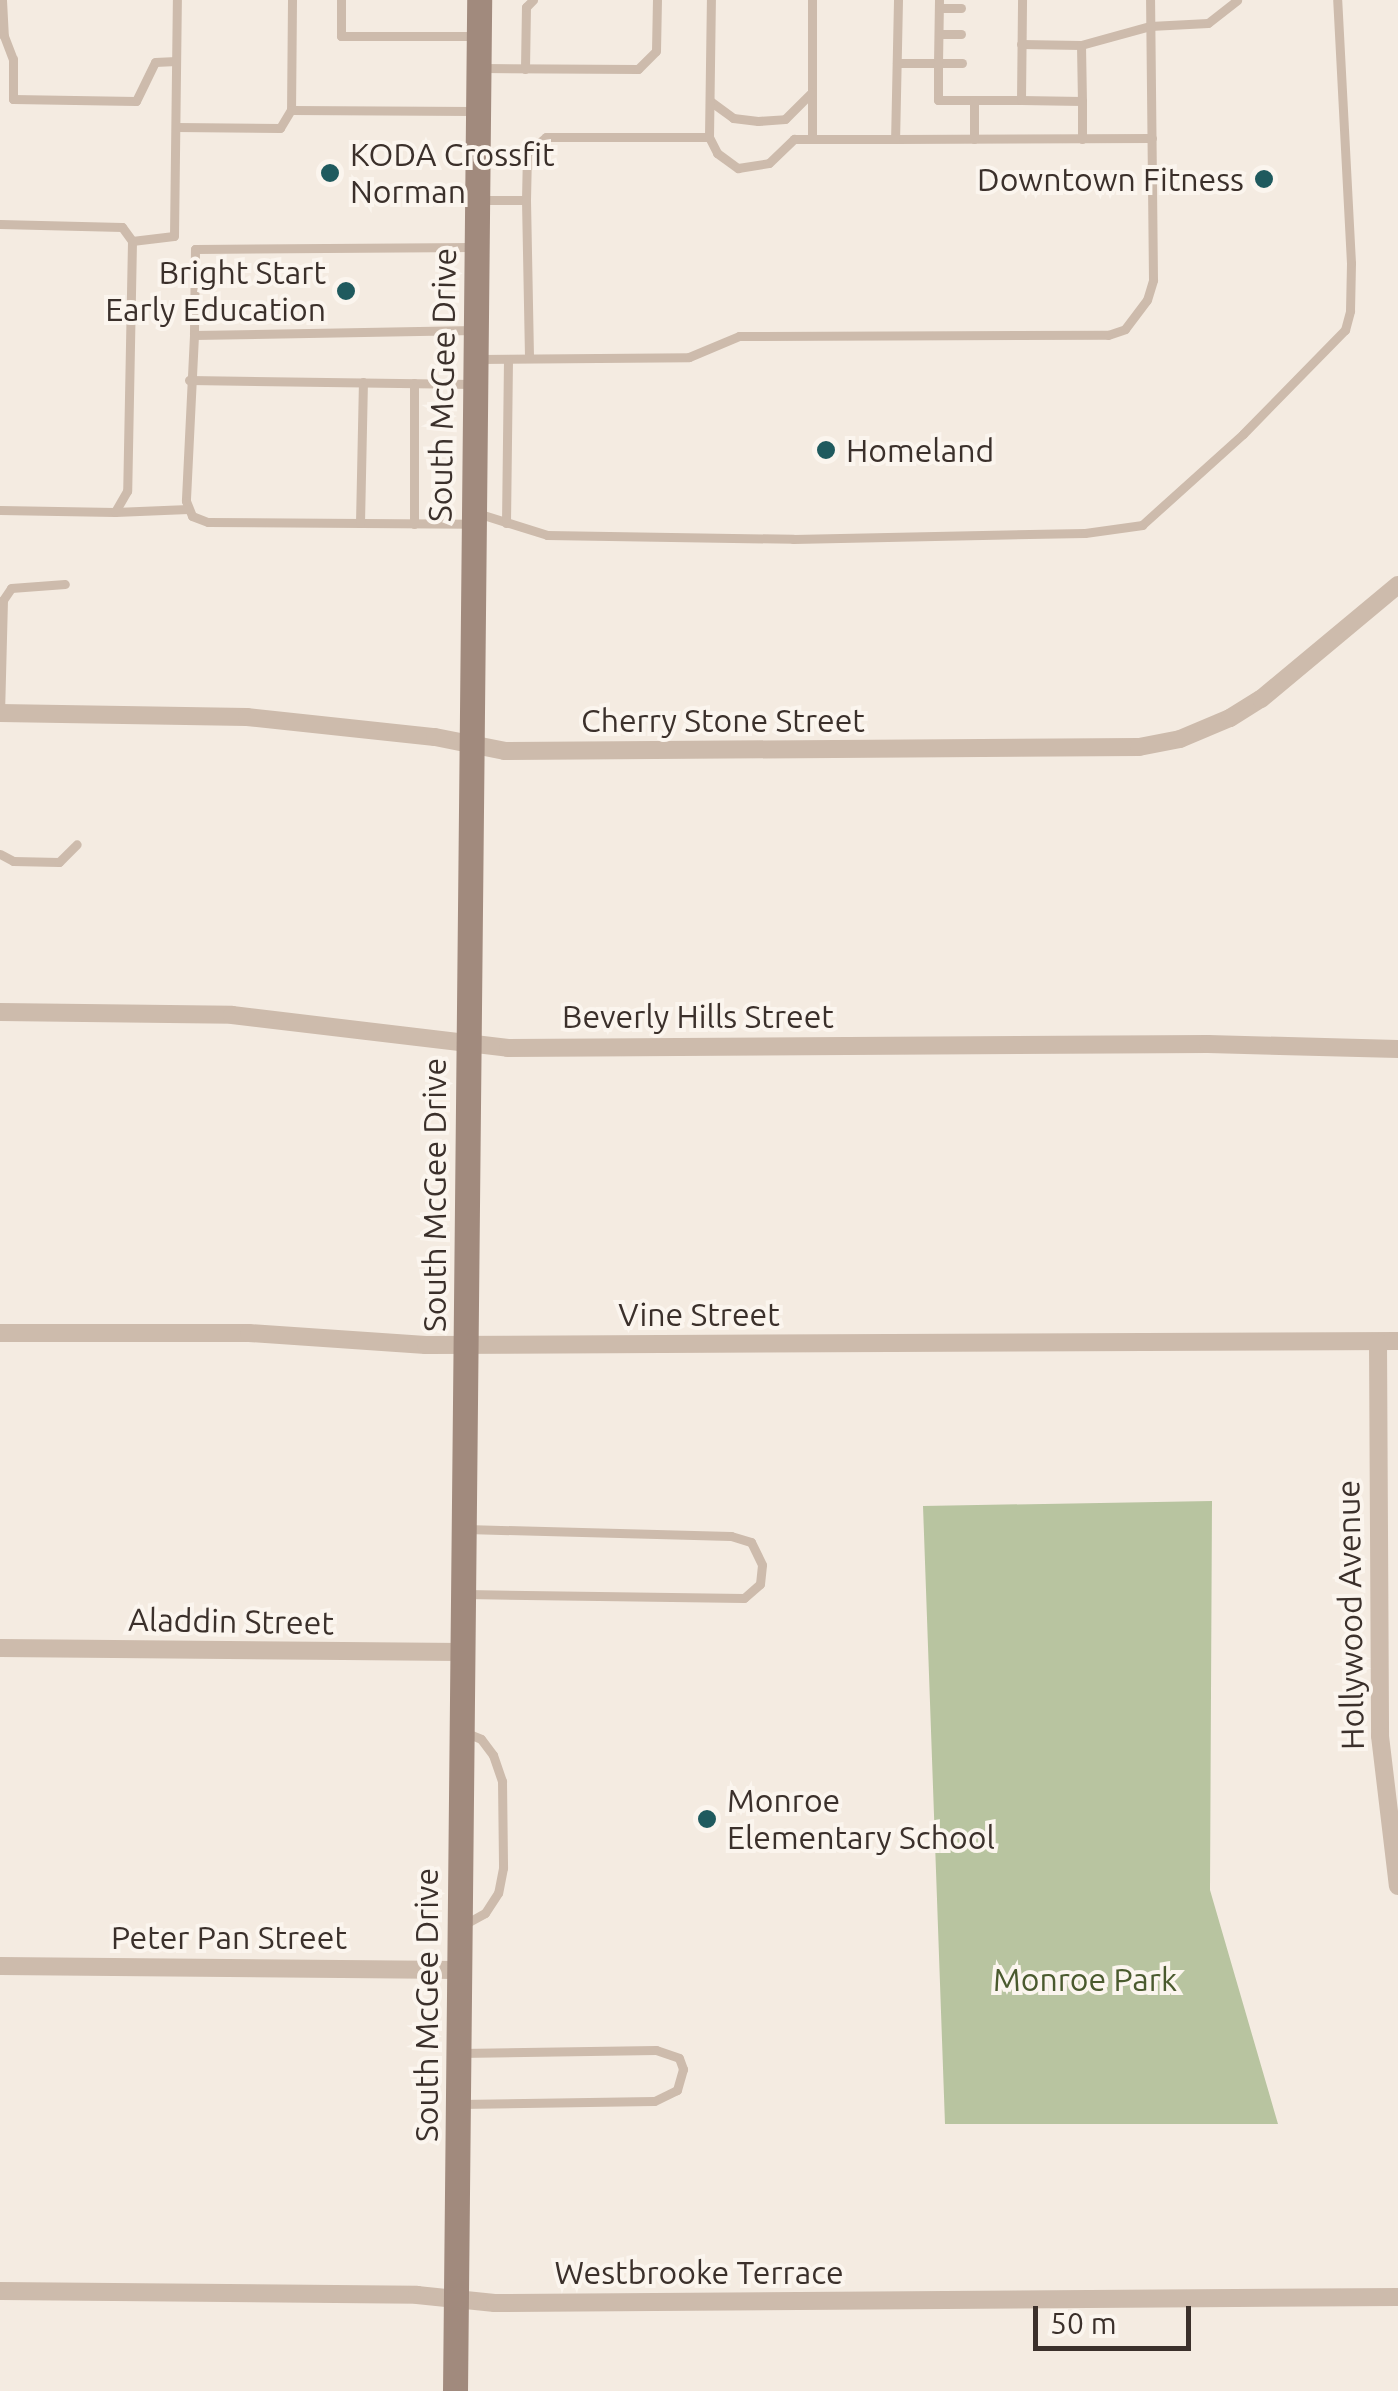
<!DOCTYPE html>
<html>
<head>
<meta charset="utf-8">
<style>
  body { margin:0 }
  #map { position:relative; width:1398px; height:2391px; overflow:hidden; background:#f4ebe1; font-family:Ubuntu,sans-serif }
  div>[style] { position:absolute }
  [style*='--x'] { left:calc(var(--x)*1px); top:calc(var(--y)*1px); width:calc(var(--w)*1px); rotate:calc(var(--a)*1deg) }
  .green>* { inset:0; background:#b8c4a0 }
  .lane>* { height:9px; margin:-4.5px; padding:0 4.5px; transform-origin:4.5px; border-radius:4.5px; background:#cdbbac }
  .street>* { height:18px; margin:-9px; padding:0 9px; transform-origin:9px; border-radius:9px; background:#cdbbac }
  .secondary>* { height:25px; margin:-12.5px; padding:0 12.5px; transform-origin:12.5px; border-radius:12.5px; background:#a18a7d }
  .dots>* { width:28px; height:28px; translate:-50% -50%; box-sizing:border-box; border:5px solid #fbf5ee; border-radius:50% }
  span { translate:-50% -50%; white-space:nowrap; text-align:center; line-height:1.15; -webkit-text-stroke:8px #fbf5ee; paint-order:stroke }
  .poi-label { font-size:32px; color:#3b302b }
  .left { translate:0 -50%; text-align:left }
  .right { translate:-100% -50%; text-align:right }
  .street-label { font-size:32px; color:#3b302b }
  .park-label { font-size:32px; color:#4a5a2e }
  .scale { position:absolute; left:1033px; top:2306px; width:158px; height:45px; box-sizing:border-box; border:5px solid #3b302b; border-top:0; padding-left:12px; font-size:30px; line-height:35px; white-space:nowrap; color:#3b302b; -webkit-text-stroke:8px #fbf5ee; paint-order:stroke }
</style>
</head>
<body>
<div id="map">
  <div class="green">
    <i style="clip-path:polygon(1212px 1501px,1210px 1890px,1278px 2124px,945px 2124px,923px 1506px)"></i>
  </div>
  <div class="lane">
    <i style="--x:2;--y:0;--w:36;--a:87"></i>
    <i style="--x:4;--y:36;--w:25;--a:69"></i>
    <i style="--x:13;--y:59;--w:40;--a:90"></i>
    <i style="--x:13;--y:99;--w:123;--a:0.9"></i>
    <i style="--x:136;--y:101;--w:43;--a:-64"></i>
    <i style="--x:155;--y:62;--w:21;--a:-3"></i>
    <i style="--x:292;--y:0;--w:110;--a:90.5"></i>
    <i style="--x:291;--y:110;--w:182;--a:0.3"></i>
    <i style="--x:341;--y:0;--w:36;--a:90"></i>
    <i style="--x:341;--y:36;--w:137;--a:0"></i>
    <i style="--x:812;--y:0;--w:139;--a:90"></i>
    <i style="--x:898;--y:0;--w:139;--a:91.2"></i>
    <i style="--x:895;--y:139;--w:257;--a:-0.2"></i>
    <i style="--x:939;--y:0;--w:63;--a:90.9"></i>
    <i style="--x:938;--y:63;--w:24;--a:0"></i>
    <i style="--x:939;--y:8;--w:22;--a:0"></i>
    <i style="--x:939;--y:34;--w:22;--a:0"></i>
    <i style="--x:1021;--y:44;--w:60;--a:1"></i>
    <i style="--x:1081;--y:45;--w:72;--a:-15.4"></i>
    <i style="--x:1150;--y:26;--w:58;--a:-3"></i>
    <i style="--x:1208;--y:23;--w:37;--a:-38"></i>
    <i style="--x:1081;--y:45;--w:56;--a:89"></i>
    <i style="--x:897;--y:63;--w:41;--a:0"></i>
    <i style="--x:938;--y:63;--w:37;--a:90"></i>
    <i style="--x:938;--y:100;--w:83;--a:0"></i>
    <i style="--x:1021;--y:100;--w:100;--a:-89.4"></i>
    <i style="--x:483;--y:68;--w:155;--a:0.4"></i>
    <i style="--x:638;--y:69;--w:25;--a:-45"></i>
    <i style="--x:656;--y:51;--w:51;--a:-88.9"></i>
    <i style="--x:525;--y:69;--w:62;--a:-89.1"></i>
    <i style="--x:526;--y:7;--w:10;--a:-45"></i>
    <i style="--x:974;--y:100;--w:39;--a:90"></i>
    <i style="--x:1021;--y:100;--w:61;--a:0.9"></i>
    <i style="--x:1082;--y:101;--w:38;--a:90"></i>
    <i style="--x:710;--y:101;--w:29;--a:36"></i>
    <i style="--x:733;--y:118;--w:25;--a:7"></i>
    <i style="--x:758;--y:121;--w:27;--a:-4"></i>
    <i style="--x:785;--y:119;--w:37;--a:-45"></i>
    <i style="--x:176;--y:127;--w:104;--a:0.6"></i>
    <i style="--x:280;--y:128;--w:21;--a:-59"></i>
    <i style="--x:709;--y:137;--w:18;--a:63"></i>
    <i style="--x:717;--y:153;--w:26;--a:36"></i>
    <i style="--x:738;--y:168;--w:31;--a:-9"></i>
    <i style="--x:769;--y:163;--w:35;--a:-44"></i>
    <i style="--x:794;--y:139;--w:101;--a:0"></i>
    <i style="--x:479;--y:200;--w:47;--a:0"></i>
    <i style="--x:526;--y:200;--w:47;--a:-88.8"></i>
    <i style="--x:527;--y:153;--w:25;--a:-40"></i>
    <i style="--x:546;--y:137;--w:163;--a:0"></i>
    <i style="--x:709;--y:137;--w:137;--a:-89.2"></i>
    <i style="--x:526;--y:200;--w:158;--a:88.9"></i>
    <i style="--x:0;--y:224;--w:122;--a:1.4"></i>
    <i style="--x:122;--y:227;--w:17;--a:54"></i>
    <i style="--x:132;--y:241;--w:250;--a:91.1"></i>
    <i style="--x:127;--y:491;--w:24;--a:120"></i>
    <i style="--x:115;--y:512;--w:115;--a:-179"></i>
    <i style="--x:132;--y:241;--w:42;--a:-6.8"></i>
    <i style="--x:174;--y:236;--w:236;--a:-89.3"></i>
    <i style="--x:473;--y:247;--w:278;--a:179.6"></i>
    <i style="--x:195;--y:249;--w:86;--a:90.7"></i>
    <i style="--x:194;--y:335;--w:280;--a:-1"></i>
    <i style="--x:194;--y:335;--w:166;--a:92.8"></i>
    <i style="--x:186;--y:501;--w:16;--a:68"></i>
    <i style="--x:192;--y:516;--w:17;--a:21"></i>
    <i style="--x:208;--y:522;--w:262;--a:0.4"></i>
    <i style="--x:477;--y:359;--w:212;--a:-0.5"></i>
    <i style="--x:689;--y:357;--w:54;--a:-22.8"></i>
    <i style="--x:739;--y:336;--w:369;--a:-0.2"></i>
    <i style="--x:1108;--y:335;--w:18;--a:-19"></i>
    <i style="--x:1125;--y:329;--w:36;--a:-53"></i>
    <i style="--x:1147;--y:300;--w:21;--a:-73"></i>
    <i style="--x:1153;--y:280;--w:280;--a:-90.6"></i>
    <i style="--x:189;--y:380;--w:283;--a:0.8"></i>
    <i style="--x:115;--y:512;--w:73;--a:-2.4"></i>
    <i style="--x:477;--y:513;--w:73;--a:17.4"></i>
    <i style="--x:547;--y:535;--w:246;--a:0.9"></i>
    <i style="--x:793;--y:539;--w:292;--a:-1.2"></i>
    <i style="--x:1085;--y:533;--w:58;--a:-8"></i>
    <i style="--x:1142;--y:525;--w:136;--a:-42"></i>
    <i style="--x:1243;--y:434;--w:146;--a:-45.6"></i>
    <i style="--x:1345;--y:330;--w:20;--a:-75"></i>
    <i style="--x:1350;--y:311;--w:48;--a:-88.8"></i>
    <i style="--x:1351;--y:263;--w:263;--a:-93"></i>
    <i style="--x:360;--y:523;--w:141;--a:-88.8"></i>
    <i style="--x:506;--y:523;--w:164;--a:-89.3"></i>
    <i style="--x:414;--y:524;--w:141;--a:-90"></i>
    <i style="--x:0;--y:714;--w:114;--a:-88.5"></i>
    <i style="--x:3;--y:600;--w:14;--a:-56"></i>
    <i style="--x:11;--y:588;--w:54;--a:-4.2"></i>
    <i style="--x:0;--y:854;--w:15;--a:28"></i>
    <i style="--x:13;--y:861;--w:46;--a:1.2"></i>
    <i style="--x:59;--y:862;--w:25;--a:-45"></i>
    <i style="--x:466;--y:1529;--w:265;--a:1.5"></i>
    <i style="--x:731;--y:1536;--w:21;--a:17"></i>
    <i style="--x:751;--y:1542;--w:25;--a:64"></i>
    <i style="--x:762;--y:1565;--w:19;--a:96"></i>
    <i style="--x:760;--y:1584;--w:21;--a:139"></i>
    <i style="--x:744;--y:1598;--w:278;--a:-179.2"></i>
    <i style="--x:464;--y:1732;--w:18;--a:22"></i>
    <i style="--x:481;--y:1739;--w:20;--a:53"></i>
    <i style="--x:493;--y:1755;--w:28;--a:71"></i>
    <i style="--x:502;--y:1781;--w:87;--a:89.3"></i>
    <i style="--x:503;--y:1868;--w:25;--a:101"></i>
    <i style="--x:498;--y:1893;--w:24;--a:123"></i>
    <i style="--x:485;--y:1913;--w:23;--a:151"></i>
    <i style="--x:460;--y:2053;--w:196;--a:-0.9"></i>
    <i style="--x:656;--y:2050;--w:24;--a:19"></i>
    <i style="--x:679;--y:2058;--w:12;--a:70"></i>
    <i style="--x:683;--y:2069;--w:22;--a:106"></i>
    <i style="--x:677;--y:2090;--w:25;--a:154"></i>
    <i style="--x:654;--y:2101;--w:194;--a:179.1"></i>
  </div>
  <div class="street">
    <i style="--x:0;--y:713;--w:247;--a:0.9"></i>
    <i style="--x:247;--y:717;--w:189;--a:6.1"></i>
    <i style="--x:435;--y:737;--w:71;--a:11.3"></i>
    <i style="--x:505;--y:751;--w:634;--a:-0.36"></i>
    <i style="--x:1139;--y:747;--w:42;--a:-11"></i>
    <i style="--x:1180;--y:739;--w:54;--a:-22.8"></i>
    <i style="--x:1230;--y:718;--w:36;--a:-32"></i>
    <i style="--x:1261;--y:699;--w:178;--a:-39.8"></i>
    <i style="--x:0;--y:1012;--w:232;--a:0.7"></i>
    <i style="--x:232;--y:1015;--w:278;--a:6.8"></i>
    <i style="--x:508;--y:1048;--w:700;--a:-0.33"></i>
    <i style="--x:1208;--y:1044;--w:190;--a:1.5"></i>
    <i style="--x:0;--y:1333;--w:249;--a:0"></i>
    <i style="--x:249;--y:1333;--w:177;--a:3.9"></i>
    <i style="--x:426;--y:1345;--w:972;--a:-0.24"></i>
    <i style="--x:1378;--y:1342;--w:394;--a:89.7"></i>
    <i style="--x:1380;--y:1736;--w:151;--a:83.2"></i>
    <i style="--x:0;--y:1648;--w:462;--a:0.5"></i>
    <i style="--x:0;--y:1966;--w:458;--a:0.5"></i>
    <i style="--x:0;--y:2291;--w:417;--a:0.5"></i>
    <i style="--x:417;--y:2295;--w:78;--a:5.9"></i>
    <i style="--x:495;--y:2303;--w:903;--a:-0.38"></i>
  </div>
  <div class="secondary">
    <i style="--x:455;--y:2391;--w:2391;--a:-89.42"></i>
  </div>
  <div class="dots">
    <i style="left:330px;top:173px;background:#1f5a5e"></i>
    <i style="left:1264px;top:179px;background:#1f5a5e"></i>
    <i style="left:346px;top:291px;background:#1f5a5e"></i>
    <i style="left:826px;top:450px;background:#1f5a5e"></i>
    <i style="left:707px;top:1819px;background:#1f5a5e"></i>
  </div>
  <div class="poi-label">
    <span class="left" style="left:350px;top:173px">KODA Crossfit<br>Norman</span>
    <span class="right" style="left:1244px;top:179px">Downtown Fitness</span>
    <span class="right" style="left:326px;top:291px">Bright Start<br>Early Education</span>
    <span class="left" style="left:846px;top:450px">Homeland</span>
    <span class="left" style="left:727px;top:1819px">Monroe<br>Elementary School</span>
  </div>
  <div class="street-label">
    <span style="left:442px;top:385px;rotate:-89deg">South McGee Drive</span>
    <span style="left:723px;top:720px">Cherry Stone Street</span>
    <span style="left:698px;top:1016px">Beverly Hills Street</span>
    <span style="left:434px;top:1195px;rotate:-90deg">South McGee Drive</span>
    <span style="left:699px;top:1314px">Vine Street</span>
    <span style="left:1350px;top:1615px;rotate:-91deg">Hollywood Avenue</span>
    <span style="left:231px;top:1621px;rotate:1deg">Aladdin Street</span>
    <span style="left:229px;top:1937px">Peter Pan Street</span>
    <span style="left:426px;top:2005px;rotate:-90deg">South McGee Drive</span>
    <span style="left:699px;top:2272px">Westbrooke Terrace</span>
  </div>
  <div class="park-label">
    <span style="left:1085px;top:1979px">Monroe Park</span>
  </div>
  <div class="scale">50 m</div>
</div>
</body>
</html>
